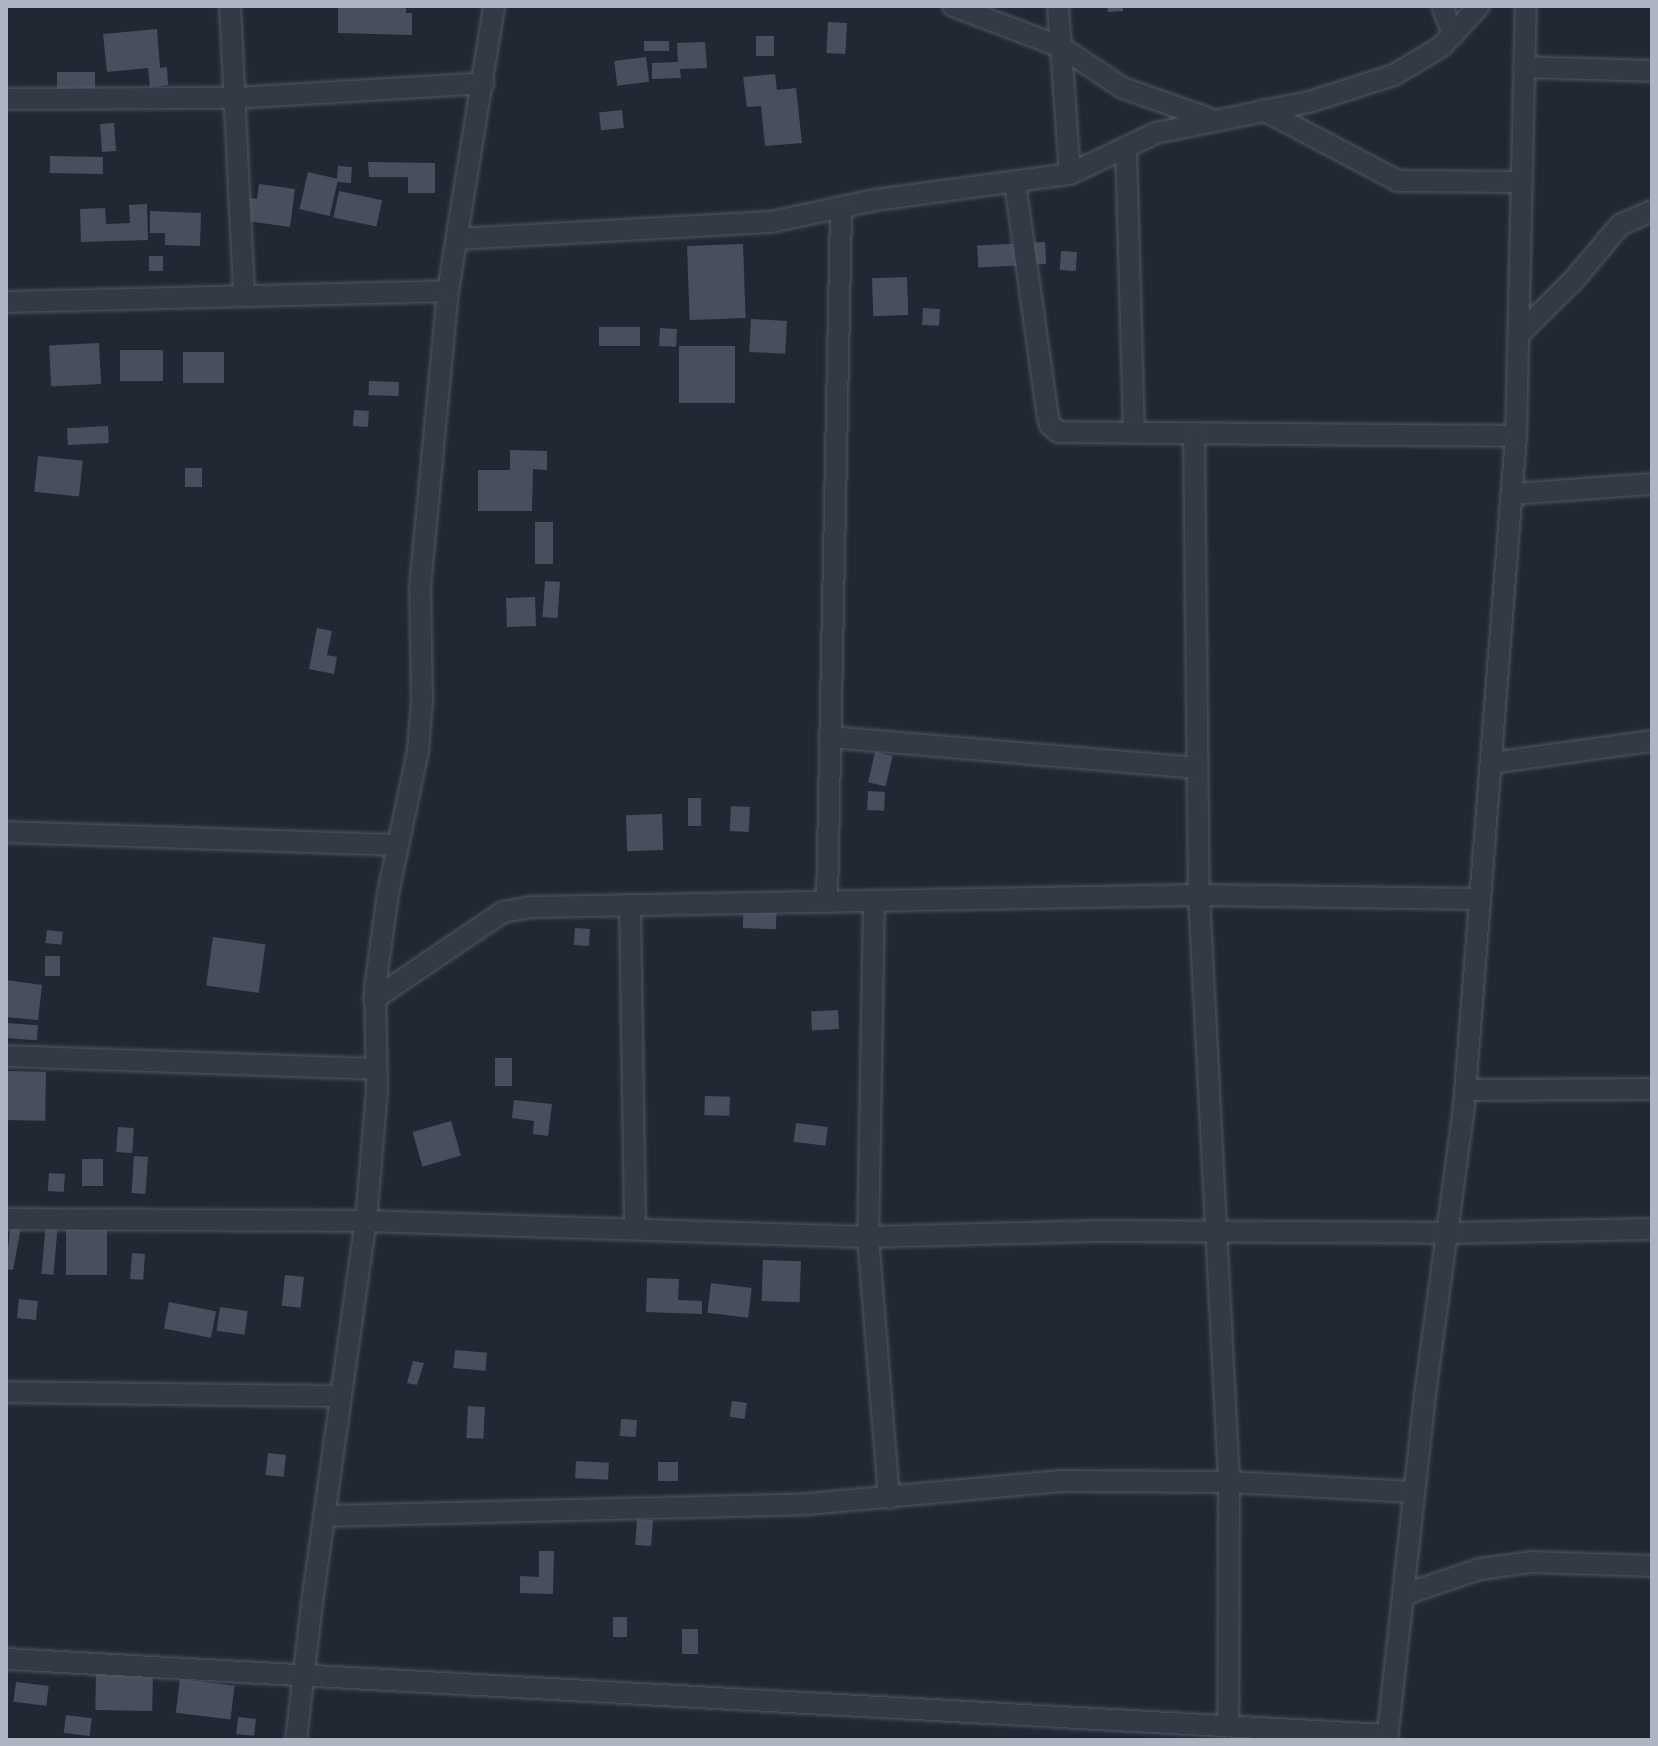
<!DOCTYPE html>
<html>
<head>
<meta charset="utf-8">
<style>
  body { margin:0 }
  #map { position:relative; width:1658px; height:1746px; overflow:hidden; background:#212834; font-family:"Fira Sans Condensed",sans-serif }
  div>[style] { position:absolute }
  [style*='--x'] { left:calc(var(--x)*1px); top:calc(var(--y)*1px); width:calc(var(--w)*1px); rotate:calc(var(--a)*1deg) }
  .building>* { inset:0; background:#474f5e; transform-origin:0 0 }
  .roads { filter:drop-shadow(0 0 2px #515763) drop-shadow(0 0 2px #515763) }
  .street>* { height:20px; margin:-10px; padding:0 10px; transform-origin:10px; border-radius:10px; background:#343a45 }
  span { translate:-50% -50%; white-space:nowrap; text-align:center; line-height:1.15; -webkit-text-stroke:6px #191f29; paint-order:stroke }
  .frame { position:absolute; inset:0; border:8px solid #aeb4c2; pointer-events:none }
</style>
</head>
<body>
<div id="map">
  <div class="building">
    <i style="clip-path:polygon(338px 6px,406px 6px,406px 13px,412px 13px,412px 35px,338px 33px)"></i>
    <i style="clip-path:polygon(1107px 6px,1123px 6px,1123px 11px,1108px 12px)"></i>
    <i style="left:828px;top:22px;width:19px;height:31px;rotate:3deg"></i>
    <i style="clip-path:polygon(157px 29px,160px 68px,167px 67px,168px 85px,150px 87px,148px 68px,107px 72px,103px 34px)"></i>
    <i style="left:756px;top:36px;width:18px;height:20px"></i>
    <i style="left:669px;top:41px;width:10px;height:25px;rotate:90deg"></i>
    <i style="clip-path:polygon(705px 42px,707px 68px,680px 69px,681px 78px,652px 79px,652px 63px,678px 62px,677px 43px)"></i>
    <i style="left:646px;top:57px;width:25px;height:32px;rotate:83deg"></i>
    <i style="left:95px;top:72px;width:17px;height:38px;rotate:90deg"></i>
    <i style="clip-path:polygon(775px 74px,777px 90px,796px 88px,802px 143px,765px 146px,761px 106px,747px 107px,743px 77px)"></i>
    <i style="left:622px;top:110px;width:18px;height:23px;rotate:84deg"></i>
    <i style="left:114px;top:123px;width:28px;height:14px;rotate:86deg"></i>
    <i style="left:50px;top:156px;width:53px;height:17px;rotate:1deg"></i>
    <i style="clip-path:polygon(368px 162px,435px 163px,435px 193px,408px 193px,408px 177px,369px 177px)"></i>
    <i style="left:338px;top:166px;width:14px;height:16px;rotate:4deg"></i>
    <i style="left:308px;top:172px;width:31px;height:38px;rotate:13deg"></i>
    <i style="clip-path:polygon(259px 184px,295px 189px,290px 227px,239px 220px,242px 197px,257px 199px)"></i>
    <i style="left:339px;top:191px;width:44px;height:27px;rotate:12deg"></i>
    <i style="clip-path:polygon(147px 204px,148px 240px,81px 242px,80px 209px,105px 208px,106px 224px,130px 223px,129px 205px)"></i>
    <i style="clip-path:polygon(150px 211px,201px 213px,200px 246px,165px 245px,165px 233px,150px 233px)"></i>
    <i style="left:1045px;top:242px;width:22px;height:68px;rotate:87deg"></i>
    <i style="left:743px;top:244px;width:74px;height:56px;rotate:88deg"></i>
    <i style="left:1061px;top:251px;width:16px;height:19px;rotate:4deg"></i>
    <i style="left:149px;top:256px;width:14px;height:15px"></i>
    <i style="left:907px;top:277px;width:38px;height:35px;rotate:88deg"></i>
    <i style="left:923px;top:308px;width:17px;height:17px;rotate:3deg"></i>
    <i style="left:751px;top:319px;width:36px;height:33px;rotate:3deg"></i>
    <i style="left:599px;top:327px;width:41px;height:19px"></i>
    <i style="left:660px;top:328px;width:17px;height:18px;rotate:3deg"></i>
    <i style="left:99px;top:343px;width:41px;height:50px;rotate:87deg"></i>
    <i style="left:679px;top:346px;width:56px;height:57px"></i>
    <i style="left:120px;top:350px;width:43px;height:31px"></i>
    <i style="left:183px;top:352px;width:41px;height:31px"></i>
    <i style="left:369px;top:381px;width:30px;height:14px;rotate:2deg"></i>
    <i style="left:354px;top:410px;width:15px;height:16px;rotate:4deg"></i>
    <i style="left:108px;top:426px;width:17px;height:41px;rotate:87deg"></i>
    <i style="clip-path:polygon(510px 450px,547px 451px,547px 470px,533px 469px,532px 511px,478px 511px,478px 470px,510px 470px)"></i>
    <i style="left:38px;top:456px;width:45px;height:36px;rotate:6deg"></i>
    <i style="left:185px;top:468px;width:17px;height:19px"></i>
    <i style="left:535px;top:522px;width:18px;height:42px"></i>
    <i style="left:545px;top:581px;width:15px;height:36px;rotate:4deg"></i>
    <i style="left:535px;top:597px;width:29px;height:29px;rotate:88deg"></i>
    <i style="clip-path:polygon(317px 628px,332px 631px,327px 655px,337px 657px,334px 674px,309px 669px)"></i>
    <i style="left:875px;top:752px;width:18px;height:31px;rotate:13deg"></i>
    <i style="left:868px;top:791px;width:17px;height:19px;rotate:3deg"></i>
    <i style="left:688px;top:798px;width:13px;height:28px"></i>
    <i style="left:731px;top:806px;width:19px;height:25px;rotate:3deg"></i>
    <i style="left:662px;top:814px;width:36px;height:36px;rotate:88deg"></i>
    <i style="left:744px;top:897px;width:33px;height:31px;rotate:2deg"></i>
    <i style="left:575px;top:928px;width:15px;height:17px;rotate:4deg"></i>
    <i style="left:47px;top:930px;width:16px;height:13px;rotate:7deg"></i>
    <i style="left:213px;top:937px;width:53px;height:49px;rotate:8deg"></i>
    <i style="left:45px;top:956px;width:15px;height:20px"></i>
    <i style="clip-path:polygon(6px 980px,42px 985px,38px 1020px,6px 1017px)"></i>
    <i style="left:838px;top:1010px;width:19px;height:27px;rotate:87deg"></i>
    <i style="left:6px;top:1023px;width:32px;height:15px;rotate:4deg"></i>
    <i style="left:495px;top:1058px;width:17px;height:28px"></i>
    <i style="left:6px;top:1071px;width:40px;height:49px;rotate:1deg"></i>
    <i style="left:705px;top:1096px;width:25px;height:19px;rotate:2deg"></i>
    <i style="clip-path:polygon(514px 1100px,552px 1104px,548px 1136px,533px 1134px,534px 1121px,512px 1118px)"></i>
    <i style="left:451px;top:1121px;width:36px;height:40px;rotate:74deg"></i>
    <i style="left:796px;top:1123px;width:32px;height:19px;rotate:7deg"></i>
    <i style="left:118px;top:1127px;width:16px;height:25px;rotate:4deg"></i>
    <i style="left:134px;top:1156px;width:14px;height:37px;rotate:4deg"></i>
    <i style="left:82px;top:1159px;width:21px;height:27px"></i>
    <i style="left:49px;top:1173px;width:16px;height:18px;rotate:4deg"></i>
    <i style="clip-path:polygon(11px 1220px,22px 1222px,13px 1270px,6px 1269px)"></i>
    <i style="left:46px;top:1222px;width:12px;height:52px;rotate:5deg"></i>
    <i style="left:107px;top:1230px;width:45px;height:41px;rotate:90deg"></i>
    <i style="left:132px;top:1253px;width:13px;height:26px;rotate:4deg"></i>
    <i style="left:763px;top:1260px;width:38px;height:41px;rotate:2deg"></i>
    <i style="left:285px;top:1275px;width:19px;height:31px;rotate:6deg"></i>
    <i style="clip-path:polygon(647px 1278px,679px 1279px,678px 1300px,702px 1301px,702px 1314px,646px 1312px)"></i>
    <i style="left:711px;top:1283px;width:41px;height:30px;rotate:7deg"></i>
    <i style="left:19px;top:1299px;width:19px;height:19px;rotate:6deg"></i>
    <i style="left:169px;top:1302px;width:48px;height:27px;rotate:11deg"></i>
    <i style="left:220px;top:1307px;width:28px;height:24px;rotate:8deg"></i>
    <i style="left:455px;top:1350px;width:32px;height:18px;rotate:5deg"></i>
    <i style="clip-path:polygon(413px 1361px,424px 1363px,417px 1385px,407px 1383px)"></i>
    <i style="left:732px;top:1401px;width:15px;height:16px;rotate:8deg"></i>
    <i style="left:468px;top:1406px;width:17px;height:32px;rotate:3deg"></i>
    <i style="left:621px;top:1419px;width:16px;height:17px;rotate:4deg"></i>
    <i style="left:268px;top:1453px;width:18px;height:22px;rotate:6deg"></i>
    <i style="left:576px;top:1461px;width:33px;height:17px;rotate:3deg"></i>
    <i style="left:658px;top:1462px;width:20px;height:19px"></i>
    <i style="left:637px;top:1519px;width:16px;height:26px;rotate:4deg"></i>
    <i style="clip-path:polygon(539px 1551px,554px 1551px,553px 1594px,520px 1593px,520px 1576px,539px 1577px)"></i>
    <i style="left:613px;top:1617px;width:14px;height:20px"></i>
    <i style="left:682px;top:1629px;width:16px;height:25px"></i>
    <i style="left:96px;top:1670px;width:57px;height:40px;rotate:1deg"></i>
    <i style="left:180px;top:1679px;width:55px;height:34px;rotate:7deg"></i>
    <i style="left:16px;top:1682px;width:33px;height:20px;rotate:7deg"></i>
    <i style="left:66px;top:1715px;width:26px;height:18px;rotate:7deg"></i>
    <i style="left:238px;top:1717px;width:18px;height:17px;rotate:6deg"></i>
  </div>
  <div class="roads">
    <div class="street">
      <i style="--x:230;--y:6;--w:290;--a:87.2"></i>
      <i style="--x:953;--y:6;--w:116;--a:20.8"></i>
      <i style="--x:1061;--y:47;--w:74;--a:33.5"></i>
      <i style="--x:1123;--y:88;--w:90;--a:19.4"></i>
      <i style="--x:1058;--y:6;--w:168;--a:85.9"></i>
      <i style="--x:1442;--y:6;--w:31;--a:69"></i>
      <i style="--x:1524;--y:67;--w:128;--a:1.8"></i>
      <i style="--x:6;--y:99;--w:229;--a:-0.3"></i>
      <i style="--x:235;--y:98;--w:249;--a:-3.4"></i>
      <i style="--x:1263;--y:110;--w:153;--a:27.7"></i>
      <i style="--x:1398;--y:181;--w:124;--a:0.5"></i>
      <i style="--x:1126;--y:147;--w:286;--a:88.4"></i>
      <i style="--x:1015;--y:183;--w:231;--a:82"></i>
      <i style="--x:1047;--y:412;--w:13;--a:77"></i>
      <i style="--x:1050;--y:425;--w:11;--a:41"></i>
      <i style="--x:1058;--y:432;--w:458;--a:0.5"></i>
      <i style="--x:457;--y:239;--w:314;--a:-3.1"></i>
      <i style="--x:771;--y:222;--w:106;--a:-11.9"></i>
      <i style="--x:875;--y:200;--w:197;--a:-7.6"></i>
      <i style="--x:1070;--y:174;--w:95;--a:-25.5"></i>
      <i style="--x:1156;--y:133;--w:156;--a:-11.5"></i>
      <i style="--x:1309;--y:102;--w:89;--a:-17.6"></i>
      <i style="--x:1394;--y:75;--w:56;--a:-31.1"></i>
      <i style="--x:1442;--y:46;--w:54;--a:-47.2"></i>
      <i style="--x:6;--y:302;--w:442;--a:-1.4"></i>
      <i style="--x:1519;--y:334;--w:76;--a:-44.5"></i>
      <i style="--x:1573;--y:281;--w:73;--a:-50"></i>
      <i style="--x:1620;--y:225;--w:35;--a:-24"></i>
      <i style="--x:1194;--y:433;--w:462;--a:89.4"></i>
      <i style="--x:1199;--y:895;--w:588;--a:87.07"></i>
      <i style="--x:1229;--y:1482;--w:245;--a:90.2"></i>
      <i style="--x:1512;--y:494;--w:140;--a:-4.1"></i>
      <i style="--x:830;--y:737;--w:369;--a:4.8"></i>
      <i style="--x:1491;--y:763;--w:162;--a:-7.8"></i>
      <i style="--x:6;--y:832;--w:392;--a:1.9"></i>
      <i style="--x:874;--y:901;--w:336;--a:91"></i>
      <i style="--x:868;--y:1237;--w:262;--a:85.4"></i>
      <i style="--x:827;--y:902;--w:694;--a:-88.84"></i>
      <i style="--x:630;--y:905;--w:323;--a:89.1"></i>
      <i style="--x:374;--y:999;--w:156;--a:-34"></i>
      <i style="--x:503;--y:912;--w:28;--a:-10"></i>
      <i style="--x:531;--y:907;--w:668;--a:-1.03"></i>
      <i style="--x:1199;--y:895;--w:281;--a:0.8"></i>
      <i style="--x:6;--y:1056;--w:370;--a:2"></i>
      <i style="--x:1465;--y:1090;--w:187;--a:-0.3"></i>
      <i style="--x:6;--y:1219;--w:360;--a:0.3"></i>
      <i style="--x:366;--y:1221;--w:502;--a:1.83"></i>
      <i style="--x:868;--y:1237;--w:230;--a:-1.5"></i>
      <i style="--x:1098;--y:1231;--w:349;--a:0.3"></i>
      <i style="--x:1447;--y:1233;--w:205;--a:-1.1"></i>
      <i style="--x:6;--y:1392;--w:335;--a:0.7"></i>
      <i style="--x:324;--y:1516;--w:484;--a:-1.4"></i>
      <i style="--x:808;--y:1504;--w:254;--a:-5.2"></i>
      <i style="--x:1061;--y:1481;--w:168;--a:0.3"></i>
      <i style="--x:1229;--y:1482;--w:185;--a:3.1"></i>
      <i style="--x:1403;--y:1595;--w:81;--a:-18.7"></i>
      <i style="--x:1480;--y:1569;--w:51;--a:-7.8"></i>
      <i style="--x:1531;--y:1562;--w:121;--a:1.9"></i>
      <i style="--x:6;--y:1659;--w:1384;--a:3.15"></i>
      <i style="--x:296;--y:1740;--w:138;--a:-83.3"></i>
      <i style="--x:312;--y:1603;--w:386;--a:-82"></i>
      <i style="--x:366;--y:1221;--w:130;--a:-85.2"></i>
      <i style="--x:377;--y:1091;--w:103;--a:-91.1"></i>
      <i style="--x:375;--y:988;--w:96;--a:-82.2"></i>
      <i style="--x:388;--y:893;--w:145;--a:-78.1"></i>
      <i style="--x:418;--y:751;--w:51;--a:-85.5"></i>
      <i style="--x:422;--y:700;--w:113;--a:-91"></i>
      <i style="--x:420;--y:587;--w:297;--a:-84.6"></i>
      <i style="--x:448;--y:291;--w:289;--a:-80.8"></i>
      <i style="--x:1387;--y:1740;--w:347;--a:-83.7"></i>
      <i style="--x:1425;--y:1395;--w:292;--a:-82.3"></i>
      <i style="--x:1464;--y:1106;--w:672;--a:-85.56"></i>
      <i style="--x:1516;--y:436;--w:430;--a:-88.7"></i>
    </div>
  </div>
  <div class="frame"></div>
</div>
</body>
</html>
